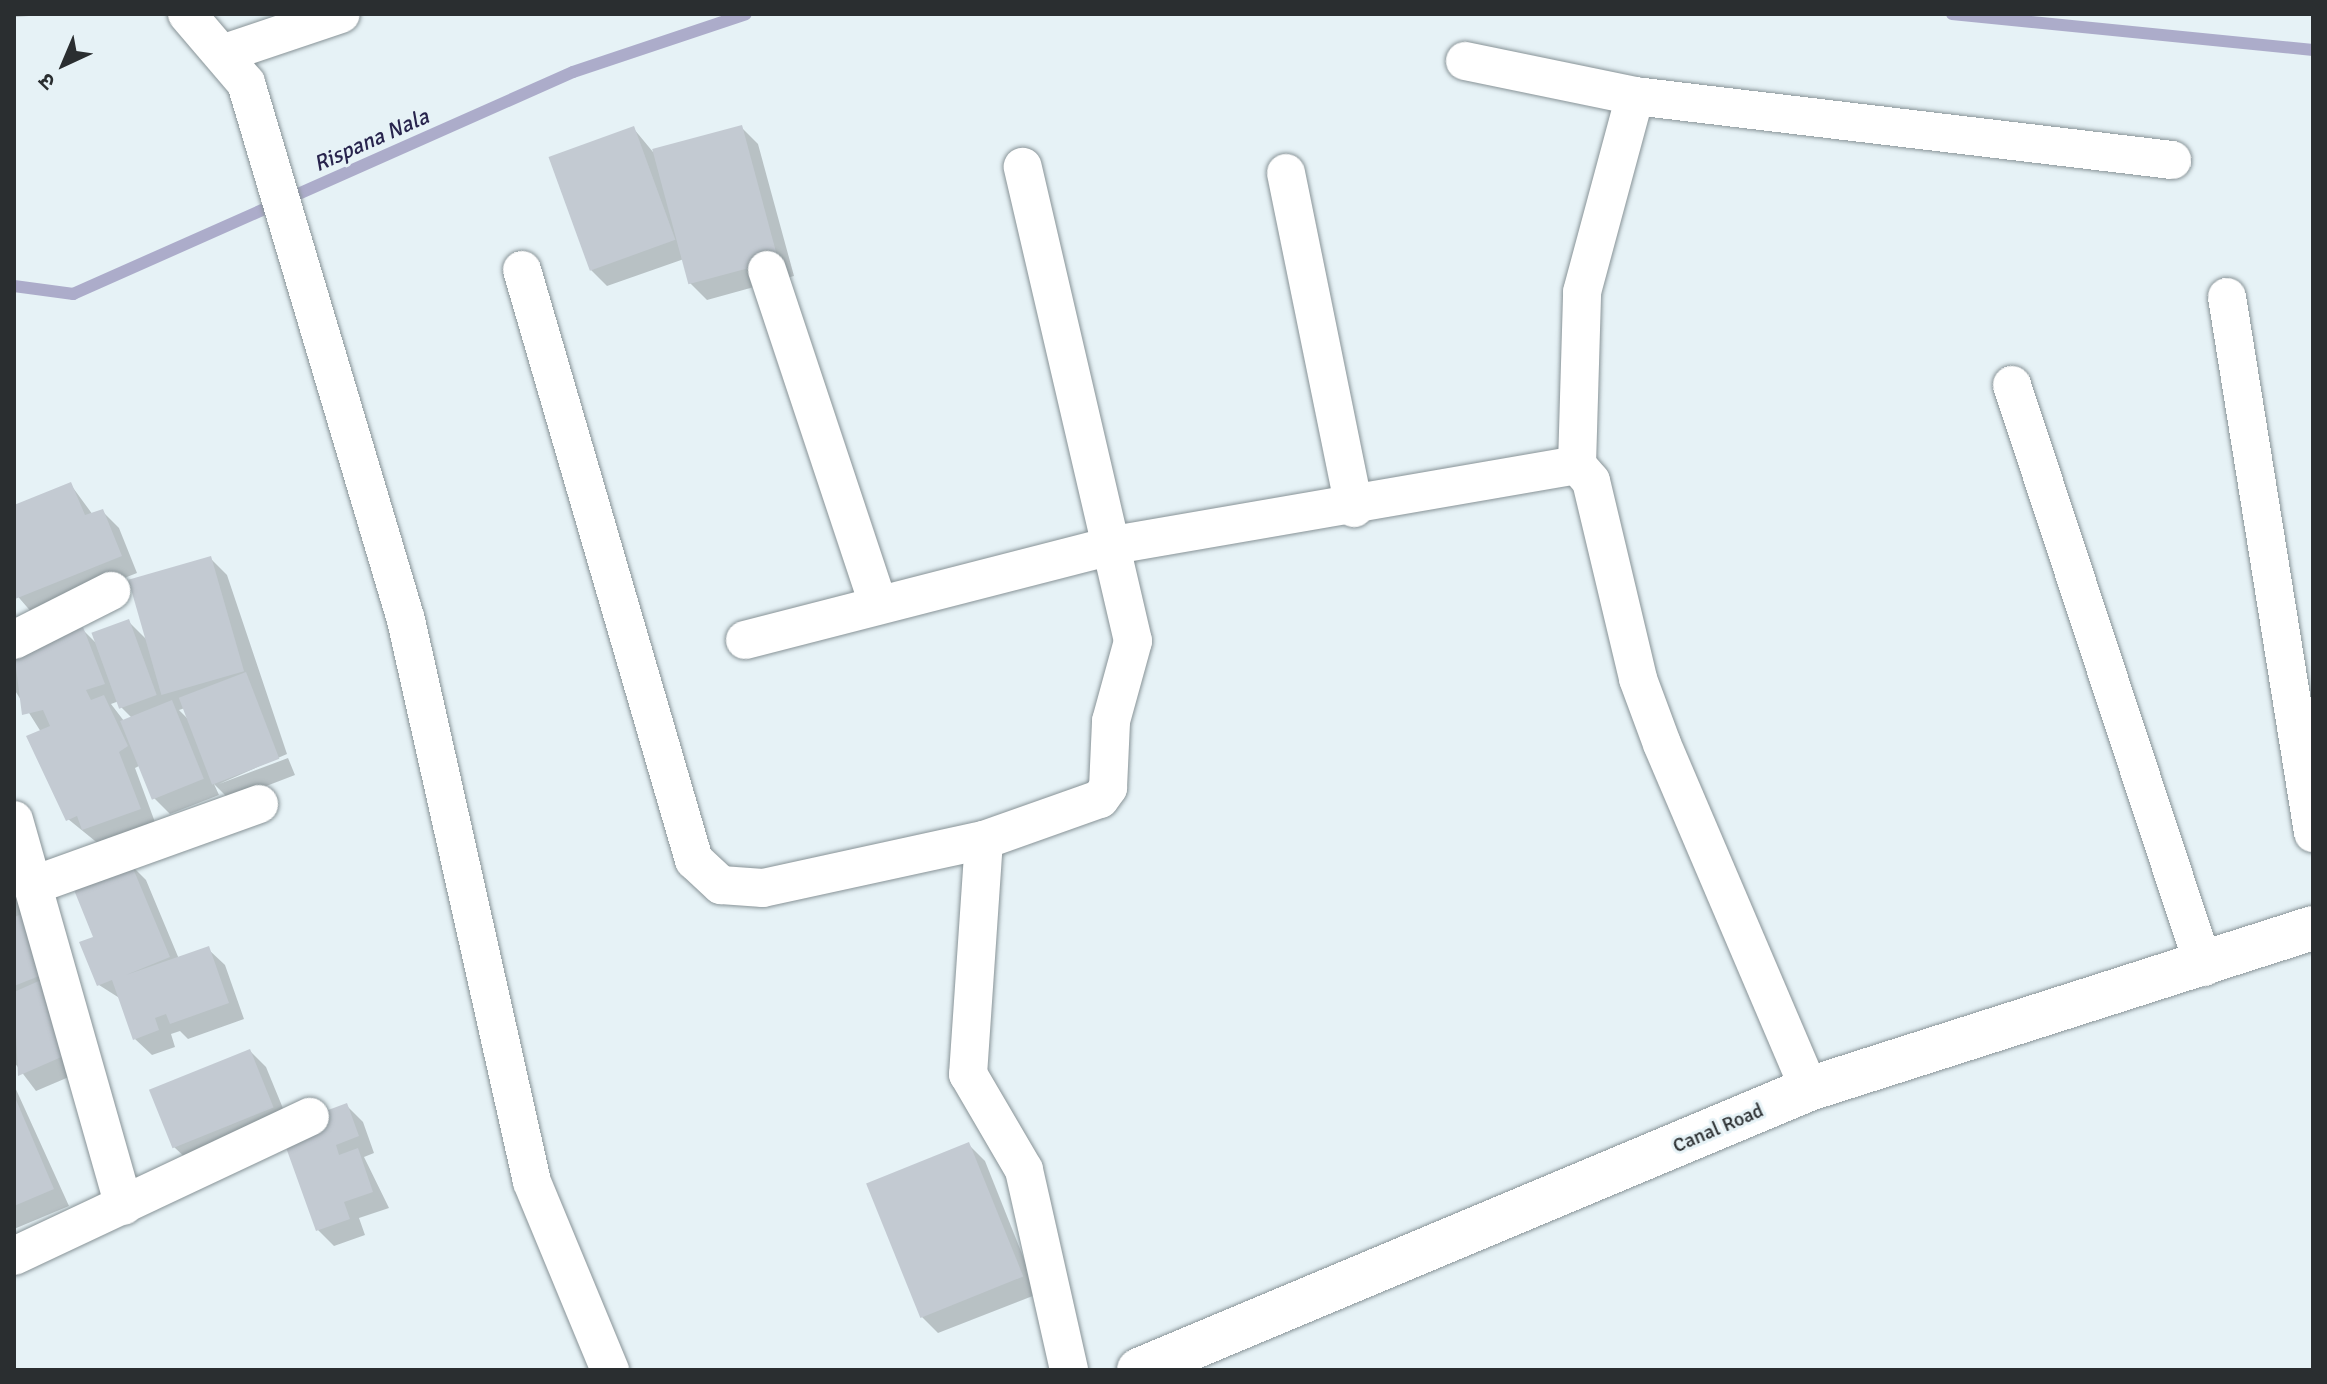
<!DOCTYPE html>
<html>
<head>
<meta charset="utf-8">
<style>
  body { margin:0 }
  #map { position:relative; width:2327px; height:1384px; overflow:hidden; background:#e6f2f6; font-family:Signika,"Noto Sans Devanagari",sans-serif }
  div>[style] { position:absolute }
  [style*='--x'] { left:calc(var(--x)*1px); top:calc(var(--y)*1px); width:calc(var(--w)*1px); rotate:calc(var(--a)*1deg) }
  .shadow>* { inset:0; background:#0003 }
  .stream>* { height:12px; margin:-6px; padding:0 6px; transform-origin:6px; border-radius:6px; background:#acacca }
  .building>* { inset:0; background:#c3cad2; transform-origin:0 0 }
  .roads { filter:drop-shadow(0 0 2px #889397) drop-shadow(0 0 2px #889397) }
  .minor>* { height:38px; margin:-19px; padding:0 19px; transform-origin:19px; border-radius:19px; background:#fff }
  .tertiary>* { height:44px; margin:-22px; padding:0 22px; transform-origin:22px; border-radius:22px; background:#fff }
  span { translate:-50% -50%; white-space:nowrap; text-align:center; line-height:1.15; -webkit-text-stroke:6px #e6f2f6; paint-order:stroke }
  .street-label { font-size:20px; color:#2a2e30 }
  .water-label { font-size:22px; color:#28244d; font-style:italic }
  .frame { position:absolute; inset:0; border:16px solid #2a2e30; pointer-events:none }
  .north { position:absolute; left:24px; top:24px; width:80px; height:80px; -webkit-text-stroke:6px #e6f2f6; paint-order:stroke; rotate:224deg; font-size:22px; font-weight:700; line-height:32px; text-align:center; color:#2a2e30 }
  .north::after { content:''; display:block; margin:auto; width:28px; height:36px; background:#2a2e30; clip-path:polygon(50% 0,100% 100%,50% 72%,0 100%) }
</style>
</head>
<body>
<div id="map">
  <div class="shadow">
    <i style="clip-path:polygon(14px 14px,59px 14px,14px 17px)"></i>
    <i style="clip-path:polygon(742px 128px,758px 144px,794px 276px,707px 300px,690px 283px,684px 259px,607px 286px,591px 270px,634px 129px,653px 152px)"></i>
    <i style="clip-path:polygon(71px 485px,93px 515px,102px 511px,119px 528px,137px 573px,33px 614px,14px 592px,14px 507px)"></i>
    <i style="clip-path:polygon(evenodd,211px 559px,227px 575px,287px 754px,219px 784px,288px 758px,295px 775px,230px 800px,214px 784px,219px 795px,170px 814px,154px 798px,141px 765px,135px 768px,156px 825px,100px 845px,68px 819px,41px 732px,14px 689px,14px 655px,82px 629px,98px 645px,128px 621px,147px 640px,211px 559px,119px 701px,121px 707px,132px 718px,124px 721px,111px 704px,119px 701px,211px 559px,185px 708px,189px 720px,179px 710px,185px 708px)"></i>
    <i style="clip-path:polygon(14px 857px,97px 1065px,36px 1091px,14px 1062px)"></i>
    <i style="clip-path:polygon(129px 863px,146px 880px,179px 959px,208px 949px,225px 965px,244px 1019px,188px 1039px,180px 1031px,171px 1034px,175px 1047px,152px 1055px,135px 1039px,121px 999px,99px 985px,96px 938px)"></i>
    <i style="clip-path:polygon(250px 1051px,266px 1067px,289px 1123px,190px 1162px,173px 1146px)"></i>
    <i style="clip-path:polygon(14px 1085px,69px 1206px,14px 1229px)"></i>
    <i style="clip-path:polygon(347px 1106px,363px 1122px,374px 1153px,364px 1157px,389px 1208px,359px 1218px,365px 1235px,334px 1246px,318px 1230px,287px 1143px)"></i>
    <i style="clip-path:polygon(968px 1144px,985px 1161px,1038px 1294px,938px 1333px,922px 1317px)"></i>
  </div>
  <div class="stream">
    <i style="--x:1952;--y:14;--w:363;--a:5.7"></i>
    <i style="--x:14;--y:286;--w:60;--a:7.7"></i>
    <i style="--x:73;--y:294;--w:547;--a:-23.94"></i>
    <i style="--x:573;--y:72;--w:182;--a:-18.5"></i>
  </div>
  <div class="building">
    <i style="left:742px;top:125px;width:140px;height:93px;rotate:75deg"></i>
    <i style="left:634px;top:126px;width:121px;height:91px;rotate:70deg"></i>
    <i style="clip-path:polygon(71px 482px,85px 515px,103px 509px,122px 556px,15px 599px,14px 505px)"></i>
    <i style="left:211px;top:556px;width:120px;height:86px;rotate:74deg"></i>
    <i style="left:129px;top:619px;width:81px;height:40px;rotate:70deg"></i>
    <i style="clip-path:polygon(83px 627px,105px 684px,86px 690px,91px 700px,104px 695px,128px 746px,119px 752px,141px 809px,82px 830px,77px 816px,66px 821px,26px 736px,50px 726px,43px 710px,22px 715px,14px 652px)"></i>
    <i style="left:246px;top:672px;width:93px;height:72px;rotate:69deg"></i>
    <i style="left:172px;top:700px;width:85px;height:56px;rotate:68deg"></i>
    <i style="clip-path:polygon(130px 861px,170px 957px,126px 975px,209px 946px,229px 1003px,170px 1024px,166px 1014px,155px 1018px,159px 1030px,133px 1040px,112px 980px,97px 986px,79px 942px,93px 937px,72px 885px)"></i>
    <i style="clip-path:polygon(28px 912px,52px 971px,14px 986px,14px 917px)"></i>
    <i style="clip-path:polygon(50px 976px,82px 1048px,18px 1076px,14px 992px)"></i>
    <i style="left:250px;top:1049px;width:63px;height:109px;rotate:68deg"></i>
    <i style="clip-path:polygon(14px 1095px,54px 1189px,14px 1206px)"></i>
    <i style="clip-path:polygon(347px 1103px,359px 1136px,336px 1145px,339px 1155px,358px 1148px,373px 1192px,344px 1202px,350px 1219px,316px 1231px,284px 1142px,312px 1116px)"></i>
    <i style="left:969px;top:1142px;width:145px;height:111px;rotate:68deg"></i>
  </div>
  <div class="roads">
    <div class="minor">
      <i style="--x:187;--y:14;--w:91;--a:49.5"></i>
      <i style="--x:246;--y:83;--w:560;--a:73.41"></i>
      <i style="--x:406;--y:620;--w:576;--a:77.36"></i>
      <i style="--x:532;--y:1182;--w:204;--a:67.5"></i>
      <i style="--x:225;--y:53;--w:122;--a:-18.6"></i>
      <i style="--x:1465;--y:61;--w:174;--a:11.6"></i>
      <i style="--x:1635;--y:96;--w:541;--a:6.8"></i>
      <i style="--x:1286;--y:173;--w:342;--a:78.5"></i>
      <i style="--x:522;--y:270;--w:615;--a:73.75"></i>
      <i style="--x:694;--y:860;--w:37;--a:43"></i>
      <i style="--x:721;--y:885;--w:42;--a:4.1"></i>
      <i style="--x:763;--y:888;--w:226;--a:-12.3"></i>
      <i style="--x:984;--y:840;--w:235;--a:93.9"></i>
      <i style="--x:968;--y:1074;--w:111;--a:59.7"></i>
      <i style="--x:1024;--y:1170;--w:205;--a:77.3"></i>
      <i style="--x:767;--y:270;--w:349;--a:71.6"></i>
      <i style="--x:2227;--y:297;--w:543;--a:80.88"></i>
      <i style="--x:2012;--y:385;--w:613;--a:71.74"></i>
      <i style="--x:1577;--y:465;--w:173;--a:-88.3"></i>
      <i style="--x:1582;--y:292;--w:203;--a:-74.9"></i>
      <i style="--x:14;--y:640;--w:109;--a:-26.8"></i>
      <i style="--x:745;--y:640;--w:381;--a:-14.4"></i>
      <i style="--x:1114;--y:545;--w:470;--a:-9.8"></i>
      <i style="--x:1577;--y:465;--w:21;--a:49"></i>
      <i style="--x:1591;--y:481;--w:204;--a:76.6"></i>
      <i style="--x:1638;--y:679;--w:69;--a:69.7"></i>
      <i style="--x:1662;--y:744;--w:375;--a:66.9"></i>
      <i style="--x:14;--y:820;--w:401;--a:74.1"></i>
      <i style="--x:984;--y:840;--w:123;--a:-19.5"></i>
      <i style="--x:1100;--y:799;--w:14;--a:-54"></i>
      <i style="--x:1108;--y:788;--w:67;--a:-87.4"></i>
      <i style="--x:1111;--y:721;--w:83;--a:-74.6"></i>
      <i style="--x:1133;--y:641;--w:487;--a:-103.1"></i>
      <i style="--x:37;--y:884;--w:236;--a:-19.8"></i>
      <i style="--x:14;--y:1256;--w:327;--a:-25.2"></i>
    </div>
    <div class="tertiary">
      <i style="--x:1139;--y:1370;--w:727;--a:-22.75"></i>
      <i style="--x:1809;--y:1089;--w:529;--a:-17.72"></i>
    </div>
  </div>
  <div class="street-label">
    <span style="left:1718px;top:1128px;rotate:-23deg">Canal Road</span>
  </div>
  <div class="water-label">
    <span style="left:371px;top:140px;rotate:-24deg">Rispana Nala</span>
  </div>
  <div class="frame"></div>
  <div class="north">उ</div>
</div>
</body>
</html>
